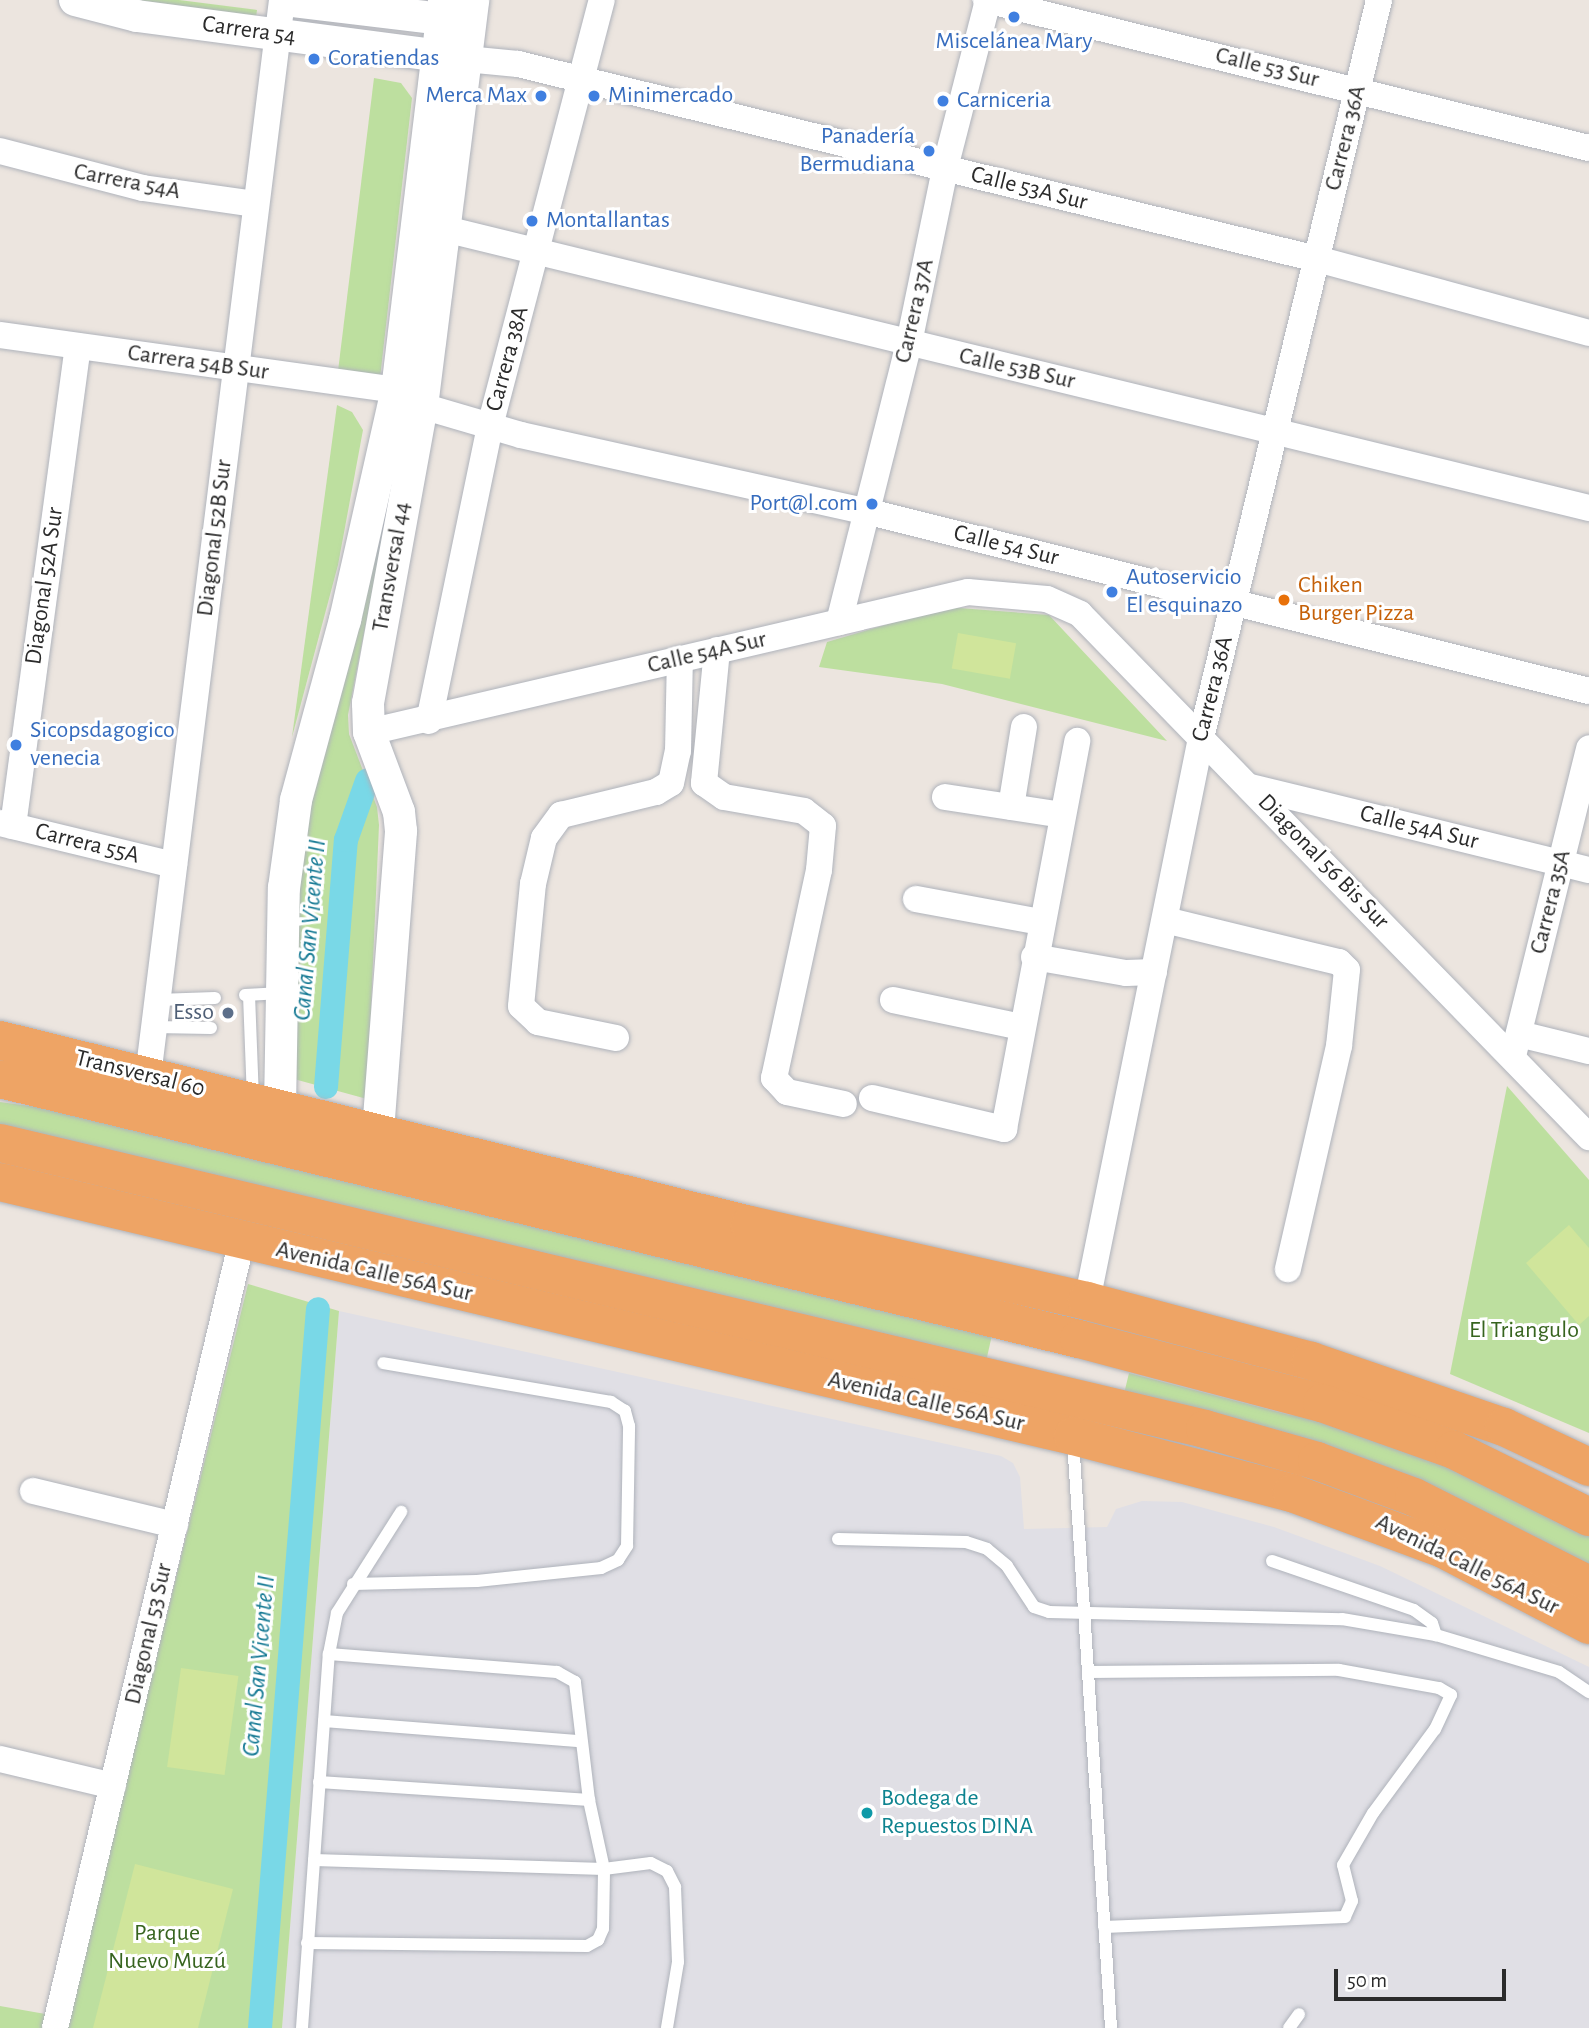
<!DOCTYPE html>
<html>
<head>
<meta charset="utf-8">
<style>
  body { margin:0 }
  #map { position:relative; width:1589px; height:2028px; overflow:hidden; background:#ece5df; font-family:"Alegreya Sans",sans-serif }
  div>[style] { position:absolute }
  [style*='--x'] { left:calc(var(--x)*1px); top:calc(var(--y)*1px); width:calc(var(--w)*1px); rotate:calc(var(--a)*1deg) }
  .industrial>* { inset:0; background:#e0dfe5 }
  .green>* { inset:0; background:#bddf9f }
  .pitch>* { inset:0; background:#d0e59b; transform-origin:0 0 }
  .canal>* { height:24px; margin:-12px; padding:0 12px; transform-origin:12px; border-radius:12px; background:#79d8e7 }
  .roads { filter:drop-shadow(0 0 2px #afb3bb) drop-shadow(0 0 2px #afb3bb) }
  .service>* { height:12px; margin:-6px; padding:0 6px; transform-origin:6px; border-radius:6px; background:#fff }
  .minor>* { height:26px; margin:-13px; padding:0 13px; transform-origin:13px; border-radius:13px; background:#fff }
  .tertiary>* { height:32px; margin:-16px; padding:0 16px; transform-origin:16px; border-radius:16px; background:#fff }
  .trunk>* { height:38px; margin:-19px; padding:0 19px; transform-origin:19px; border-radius:19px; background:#eea465 }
  .dots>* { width:19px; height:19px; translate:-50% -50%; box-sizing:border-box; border:4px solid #fff; border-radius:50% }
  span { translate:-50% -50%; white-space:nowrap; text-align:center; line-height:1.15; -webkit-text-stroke:6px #fff; paint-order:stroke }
  .street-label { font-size:24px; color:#2b2b2b }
  .shop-label { font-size:24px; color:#366cbe }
  .left { translate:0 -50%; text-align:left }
  .right { translate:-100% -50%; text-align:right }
  .food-label { font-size:24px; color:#c56008 }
  .service-label { font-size:24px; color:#4e5e75 }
  .park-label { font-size:24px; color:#37641f }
  .culture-label { font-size:24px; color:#0d838f }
  .water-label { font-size:26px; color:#167a94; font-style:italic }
  .scale { position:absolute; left:1334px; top:1969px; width:172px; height:32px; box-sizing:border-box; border:4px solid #2b2b2b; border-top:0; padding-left:9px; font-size:21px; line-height:24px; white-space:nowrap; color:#2b2b2b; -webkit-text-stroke:5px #fff; paint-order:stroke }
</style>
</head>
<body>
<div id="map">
  <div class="industrial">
    <i style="clip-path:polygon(339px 1311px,1001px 1456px,1013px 1463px,1020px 1477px,1024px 1529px,1107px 1527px,1116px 1509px,1142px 1501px,1182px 1502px,1274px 1527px,1380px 1566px,1589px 1667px,1589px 2028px,282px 2028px)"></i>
  </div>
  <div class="green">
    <i style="clip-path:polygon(137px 0,179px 0,257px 10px,256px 17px)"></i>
    <i style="clip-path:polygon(374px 78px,401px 83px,412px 98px,380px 378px,338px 371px)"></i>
    <i style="clip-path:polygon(337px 405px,352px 412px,363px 430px,338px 565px,292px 737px)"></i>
    <i style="clip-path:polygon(378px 529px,384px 531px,348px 715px,349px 734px,377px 807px,379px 825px,367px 1099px,294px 1079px,297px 884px,305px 819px)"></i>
    <i style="clip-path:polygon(946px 607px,1049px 615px,1167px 741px,942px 684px,819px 667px,827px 642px)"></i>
    <i style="clip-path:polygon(1507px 1086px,1589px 1180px,1589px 1433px,1450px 1374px)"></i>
    <i style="clip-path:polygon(0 1102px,67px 1111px,992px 1335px,985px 1366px,0 1129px)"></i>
    <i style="clip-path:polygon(248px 1284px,339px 1311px,282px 2028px,0 2028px,0 2006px,68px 2018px)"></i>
    <i style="clip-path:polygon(1129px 1373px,1290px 1415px,1337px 1419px,1589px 1528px,1589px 1572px,1123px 1398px)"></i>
  </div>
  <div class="pitch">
    <i style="left:958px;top:633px;width:59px;height:36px;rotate:10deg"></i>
    <i style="clip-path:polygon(1569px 1225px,1589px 1248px,1589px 1316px,1579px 1325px,1526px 1263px)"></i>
    <i style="left:181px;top:1668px;width:58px;height:100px;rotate:8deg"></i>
    <i style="clip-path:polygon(135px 1864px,233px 1889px,198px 2028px,93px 2028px)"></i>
  </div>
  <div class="canal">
    <i style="--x:326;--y:1087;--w:248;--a:-85.4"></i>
    <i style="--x:346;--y:840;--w:63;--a:-70.4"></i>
    <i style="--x:260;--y:2028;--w:721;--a:-85.39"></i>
  </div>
  <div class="roads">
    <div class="service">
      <i style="--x:245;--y:995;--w:37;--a:-3"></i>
      <i style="--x:249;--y:995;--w:104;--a:87.8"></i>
      <i style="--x:157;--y:1000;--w:58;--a:-2"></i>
      <i style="--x:154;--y:1027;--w:57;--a:1"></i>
      <i style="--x:1073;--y:1440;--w:589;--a:86.3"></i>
      <i style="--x:838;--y:1539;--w:128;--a:1.3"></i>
      <i style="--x:966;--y:1542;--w:22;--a:18"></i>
      <i style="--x:987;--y:1549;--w:26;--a:40"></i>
      <i style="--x:1007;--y:1566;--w:49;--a:56.6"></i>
      <i style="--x:1034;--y:1607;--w:16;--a:18"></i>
      <i style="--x:1049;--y:1612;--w:293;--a:1.4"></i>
      <i style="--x:1342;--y:1619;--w:95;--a:9.7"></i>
      <i style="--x:1436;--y:1635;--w:128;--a:16.7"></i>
      <i style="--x:1559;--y:1672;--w:36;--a:34"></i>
      <i style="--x:1272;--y:1561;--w:150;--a:19"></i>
      <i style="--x:1414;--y:1610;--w:22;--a:36"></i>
      <i style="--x:1432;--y:1623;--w:13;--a:72"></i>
      <i style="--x:353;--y:1584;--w:124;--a:-1.4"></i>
      <i style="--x:477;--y:1581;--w:125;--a:-6"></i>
      <i style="--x:601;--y:1568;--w:19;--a:-25"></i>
      <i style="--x:618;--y:1560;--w:17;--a:-57"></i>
      <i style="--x:627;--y:1546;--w:120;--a:-89"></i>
      <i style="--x:629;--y:1426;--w:16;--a:-105"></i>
      <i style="--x:625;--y:1411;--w:17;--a:-147"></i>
      <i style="--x:611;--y:1402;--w:231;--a:-170.3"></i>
      <i style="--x:1088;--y:1672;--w:251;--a:-0.5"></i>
      <i style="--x:1339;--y:1670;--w:102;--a:10.2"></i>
      <i style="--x:1439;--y:1688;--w:14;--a:30"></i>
      <i style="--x:1451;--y:1695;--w:38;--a:115"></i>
      <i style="--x:1435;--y:1729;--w:104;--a:126.4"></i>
      <i style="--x:1373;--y:1813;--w:60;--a:120"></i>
      <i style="--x:1343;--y:1865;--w:37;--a:76"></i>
      <i style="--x:1352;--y:1901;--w:17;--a:114"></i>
      <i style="--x:1345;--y:1917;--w:241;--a:177.6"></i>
      <i style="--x:324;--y:1721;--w:257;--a:4.5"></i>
      <i style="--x:319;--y:1782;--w:271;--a:3.8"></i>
      <i style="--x:314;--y:1860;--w:290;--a:1.8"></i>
      <i style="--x:604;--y:1869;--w:47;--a:-7.3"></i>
      <i style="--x:651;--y:1863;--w:18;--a:27"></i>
      <i style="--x:667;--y:1871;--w:18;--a:63"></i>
      <i style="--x:675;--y:1887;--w:75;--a:87.7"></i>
      <i style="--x:678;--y:1962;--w:67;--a:99.5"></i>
      <i style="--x:307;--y:1943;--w:280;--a:0.6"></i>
      <i style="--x:587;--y:1946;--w:13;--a:-29"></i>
      <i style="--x:598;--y:1940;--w:12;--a:-66"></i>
      <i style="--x:603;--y:1929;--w:60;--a:-89"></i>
      <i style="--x:604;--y:1869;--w:71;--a:-102.3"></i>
      <i style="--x:589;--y:1800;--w:119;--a:-96.8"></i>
      <i style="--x:575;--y:1682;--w:21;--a:-151"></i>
      <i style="--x:557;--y:1672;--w:229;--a:-175.5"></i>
      <i style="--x:302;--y:2028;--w:375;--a:-85.9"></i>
      <i style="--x:329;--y:1654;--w:42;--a:-79"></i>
      <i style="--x:337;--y:1613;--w:120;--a:-57.6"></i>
      <i style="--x:1289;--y:2028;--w:17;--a:-54"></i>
    </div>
    <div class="minor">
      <i style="--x:986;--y:0;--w:621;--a:13.79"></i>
      <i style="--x:466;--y:59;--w:52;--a:5.5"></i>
      <i style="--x:518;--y:64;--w:822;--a:13.72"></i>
      <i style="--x:1317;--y:259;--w:282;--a:15.2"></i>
      <i style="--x:0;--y:151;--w:148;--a:14.5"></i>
      <i style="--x:143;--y:188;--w:114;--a:8.1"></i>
      <i style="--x:445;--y:229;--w:1178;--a:13.71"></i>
      <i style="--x:0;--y:335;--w:401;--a:7.9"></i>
      <i style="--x:422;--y:406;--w:103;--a:16.3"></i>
      <i style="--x:521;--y:435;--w:352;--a:12.5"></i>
      <i style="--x:865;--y:511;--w:746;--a:13.96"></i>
      <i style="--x:839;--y:622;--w:288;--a:-75.9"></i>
      <i style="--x:909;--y:343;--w:183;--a:-78.3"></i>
      <i style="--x:946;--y:164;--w:169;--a:-75.6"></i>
      <i style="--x:717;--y:650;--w:134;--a:95.6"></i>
      <i style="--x:704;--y:783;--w:24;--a:35"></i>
      <i style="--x:724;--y:797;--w:81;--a:9.9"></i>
      <i style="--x:804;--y:811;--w:24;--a:38"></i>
      <i style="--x:823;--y:826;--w:44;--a:95.2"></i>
      <i style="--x:819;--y:870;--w:213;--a:102.2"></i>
      <i style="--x:774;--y:1078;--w:19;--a:47"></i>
      <i style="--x:787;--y:1092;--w:58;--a:11.9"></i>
      <i style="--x:429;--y:721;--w:301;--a:-78.3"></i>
      <i style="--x:490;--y:426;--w:440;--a:-75.3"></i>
      <i style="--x:369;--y:732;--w:615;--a:-13.16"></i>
      <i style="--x:968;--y:592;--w:79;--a:5.1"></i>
      <i style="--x:1047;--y:599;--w:36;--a:24"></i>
      <i style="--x:1080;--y:614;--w:730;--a:45.78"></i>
      <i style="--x:1251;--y:787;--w:348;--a:13.8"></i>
      <i style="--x:945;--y:797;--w:119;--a:8.7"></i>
      <i style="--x:1011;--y:807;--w:81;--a:-80.8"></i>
      <i style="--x:0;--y:823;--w:179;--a:13.6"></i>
      <i style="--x:13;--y:826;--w:484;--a:-82.3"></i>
      <i style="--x:916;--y:899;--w:126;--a:10.5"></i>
      <i style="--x:1165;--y:920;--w:179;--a:13.6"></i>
      <i style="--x:1339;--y:962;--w:11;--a:45"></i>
      <i style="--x:1347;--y:970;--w:76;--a:96"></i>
      <i style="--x:1339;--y:1046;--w:229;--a:102.9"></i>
      <i style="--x:1034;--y:957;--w:93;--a:9.9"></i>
      <i style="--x:1126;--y:973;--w:28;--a:-2"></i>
      <i style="--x:893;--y:1000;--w:131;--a:11.9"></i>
      <i style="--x:1519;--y:1034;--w:72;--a:13.7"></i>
      <i style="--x:616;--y:1038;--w:80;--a:-168.4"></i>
      <i style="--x:538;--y:1022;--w:23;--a:-137"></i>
      <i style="--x:521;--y:1006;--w:123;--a:-84.4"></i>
      <i style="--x:533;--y:884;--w:47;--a:-76.6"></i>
      <i style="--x:544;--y:838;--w:29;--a:-54"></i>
      <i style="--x:561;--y:815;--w:98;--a:-13.6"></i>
      <i style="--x:656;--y:792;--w:17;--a:-31"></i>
      <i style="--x:671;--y:783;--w:33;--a:-78"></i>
      <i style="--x:678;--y:751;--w:92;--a:-88.8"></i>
      <i style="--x:1513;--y:1056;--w:317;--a:-76.1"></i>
      <i style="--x:148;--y:1076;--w:1084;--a:-82.9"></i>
      <i style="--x:872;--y:1098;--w:136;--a:13.2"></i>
      <i style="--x:1004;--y:1129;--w:395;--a:-79.3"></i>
      <i style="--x:1087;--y:1301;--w:574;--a:-78.55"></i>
      <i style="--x:1201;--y:738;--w:759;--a:-76.44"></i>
      <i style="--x:33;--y:1491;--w:146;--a:13.5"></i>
      <i style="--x:0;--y:1759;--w:116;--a:13.4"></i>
      <i style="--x:55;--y:2028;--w:810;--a:-76.65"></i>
    </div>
    <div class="tertiary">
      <i style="--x:75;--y:0;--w:64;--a:14.5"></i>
      <i style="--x:137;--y:16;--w:323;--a:7.5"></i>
      <i style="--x:285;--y:0;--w:157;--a:6.9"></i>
      <i style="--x:441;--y:19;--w:19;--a:25"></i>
      <i style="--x:280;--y:1108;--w:220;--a:-89"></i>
      <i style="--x:284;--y:888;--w:89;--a:-82.2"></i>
      <i style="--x:296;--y:800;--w:187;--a:-74.8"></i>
      <i style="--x:345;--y:620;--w:236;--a:-77.3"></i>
      <i style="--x:397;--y:390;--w:393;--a:-83.1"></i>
      <i style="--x:378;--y:1131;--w:301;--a:-85.6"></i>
      <i style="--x:401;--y:831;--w:19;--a:-96"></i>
      <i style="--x:399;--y:812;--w:85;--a:-110.6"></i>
      <i style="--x:369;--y:732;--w:29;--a:-92"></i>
      <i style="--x:368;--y:703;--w:302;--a:-79.7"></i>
      <i style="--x:422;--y:406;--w:409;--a:-82.8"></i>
    </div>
    <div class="trunk">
      <i style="--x:0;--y:1040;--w:772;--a:13.86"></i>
      <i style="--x:750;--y:1225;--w:345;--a:12.7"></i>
      <i style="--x:1087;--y:1301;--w:232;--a:15"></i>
      <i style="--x:1311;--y:1361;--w:204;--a:18.9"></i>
      <i style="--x:1504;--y:1427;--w:94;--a:25.2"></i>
      <i style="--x:0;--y:1079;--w:1110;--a:13.55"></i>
      <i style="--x:1079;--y:1339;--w:251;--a:14.8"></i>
      <i style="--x:1322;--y:1403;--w:140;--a:19.6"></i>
      <i style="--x:1454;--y:1450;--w:151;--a:26.4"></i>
      <i style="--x:0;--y:1143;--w:1238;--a:13.35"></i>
      <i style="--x:1205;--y:1429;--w:116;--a:15.9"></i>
      <i style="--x:1317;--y:1461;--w:103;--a:20.4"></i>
      <i style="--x:1414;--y:1497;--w:196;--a:26.7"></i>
      <i style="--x:0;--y:1182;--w:1103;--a:13.32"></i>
      <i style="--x:1073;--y:1436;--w:226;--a:14.6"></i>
      <i style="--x:1292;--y:1493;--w:161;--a:20.3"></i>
      <i style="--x:1443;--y:1549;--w:165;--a:27.5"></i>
    </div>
  </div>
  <div class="dots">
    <i style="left:1014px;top:17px;background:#3f7fe0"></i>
    <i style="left:314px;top:59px;background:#3f7fe0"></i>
    <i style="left:541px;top:96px;background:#3f7fe0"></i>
    <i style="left:594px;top:96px;background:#3f7fe0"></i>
    <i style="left:943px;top:101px;background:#3f7fe0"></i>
    <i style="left:929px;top:151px;background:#3f7fe0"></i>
    <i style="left:532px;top:221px;background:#3f7fe0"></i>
    <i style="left:872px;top:504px;background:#3f7fe0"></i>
    <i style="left:1112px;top:592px;background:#3f7fe0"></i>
    <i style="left:1284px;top:600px;background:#e8710a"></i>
    <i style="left:16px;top:745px;background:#3f7fe0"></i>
    <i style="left:228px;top:1013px;background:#5c6f8a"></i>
    <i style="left:867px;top:1813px;background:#0f9aa8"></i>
  </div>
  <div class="street-label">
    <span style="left:249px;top:31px;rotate:8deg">Carrera 54</span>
    <span style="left:1267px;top:68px;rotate:14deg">Calle 53 Sur</span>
    <span style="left:1346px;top:138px;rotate:-76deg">Carrera 36A</span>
    <span style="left:127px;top:182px;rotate:11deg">Carrera 54A</span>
    <span style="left:1029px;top:189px;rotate:14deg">Calle 53A Sur</span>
    <span style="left:915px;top:311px;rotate:-77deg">Carrera 37A</span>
    <span style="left:508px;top:359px;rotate:-75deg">Carrera 38A</span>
    <span style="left:198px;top:363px;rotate:8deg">Carrera 54B Sur</span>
    <span style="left:1017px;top:369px;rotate:13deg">Calle 53B Sur</span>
    <span style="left:215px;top:538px;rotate:-83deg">Diagonal 52B Sur</span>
    <span style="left:1006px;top:546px;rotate:14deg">Calle 54 Sur</span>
    <span style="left:392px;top:567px;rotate:-80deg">Transversal 44</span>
    <span style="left:45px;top:586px;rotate:-82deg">Diagonal 52A Sur</span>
    <span style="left:707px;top:653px;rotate:-13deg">Calle 54A Sur</span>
    <span style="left:1213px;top:689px;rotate:-76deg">Carrera 36A</span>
    <span style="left:1419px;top:828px;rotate:14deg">Calle 54A Sur</span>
    <span style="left:87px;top:844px;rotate:14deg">Carrera 55A</span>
    <span style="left:1323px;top:862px;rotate:46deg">Diagonal 56 Bis Sur</span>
    <span style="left:1551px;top:902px;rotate:-76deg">Carrera 35A</span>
    <span style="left:140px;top:1074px;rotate:14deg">Transversal 60</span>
    <span style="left:374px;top:1272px;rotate:13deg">Avenida Calle 56A Sur</span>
    <span style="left:926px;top:1402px;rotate:13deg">Avenida Calle 56A Sur</span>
    <span style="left:1467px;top:1565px;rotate:26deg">Avenida Calle 56A Sur</span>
    <span style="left:149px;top:1634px;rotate:-77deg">Diagonal 53 Sur</span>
  </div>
  <div class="shop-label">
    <span style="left:1014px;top:42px">Miscelánea Mary</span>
    <span class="left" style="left:328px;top:59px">Coratiendas</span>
    <span class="right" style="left:527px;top:96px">Merca Max</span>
    <span class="left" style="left:608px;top:96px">Minimercado</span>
    <span class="left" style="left:957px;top:101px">Carniceria</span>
    <span class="right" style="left:915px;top:151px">Panadería<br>Bermudiana</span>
    <span class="left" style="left:546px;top:221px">Montallantas</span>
    <span class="right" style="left:858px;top:504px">Port@l.com</span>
    <span class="left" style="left:1126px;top:592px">Autoservicio<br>El esquinazo</span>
    <span class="left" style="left:30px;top:745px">Sicopsdagogico<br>venecia</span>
  </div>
  <div class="food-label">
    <span class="left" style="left:1298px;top:600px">Chiken<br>Burger Pizza</span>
  </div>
  <div class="service-label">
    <span class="right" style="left:214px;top:1013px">Esso</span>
  </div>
  <div class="park-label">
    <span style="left:1524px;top:1331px">El Triangulo</span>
    <span style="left:167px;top:1948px">Parque<br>Nuevo Muzú</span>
  </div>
  <div class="culture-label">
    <span class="left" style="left:881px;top:1813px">Bodega de<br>Repuestos DINA</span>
  </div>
  <div class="water-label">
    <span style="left:310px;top:930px;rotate:-85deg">Canal San Vicente II</span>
    <span style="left:259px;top:1666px;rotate:-85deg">Canal San Vicente II</span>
  </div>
  <div class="scale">50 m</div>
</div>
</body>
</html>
